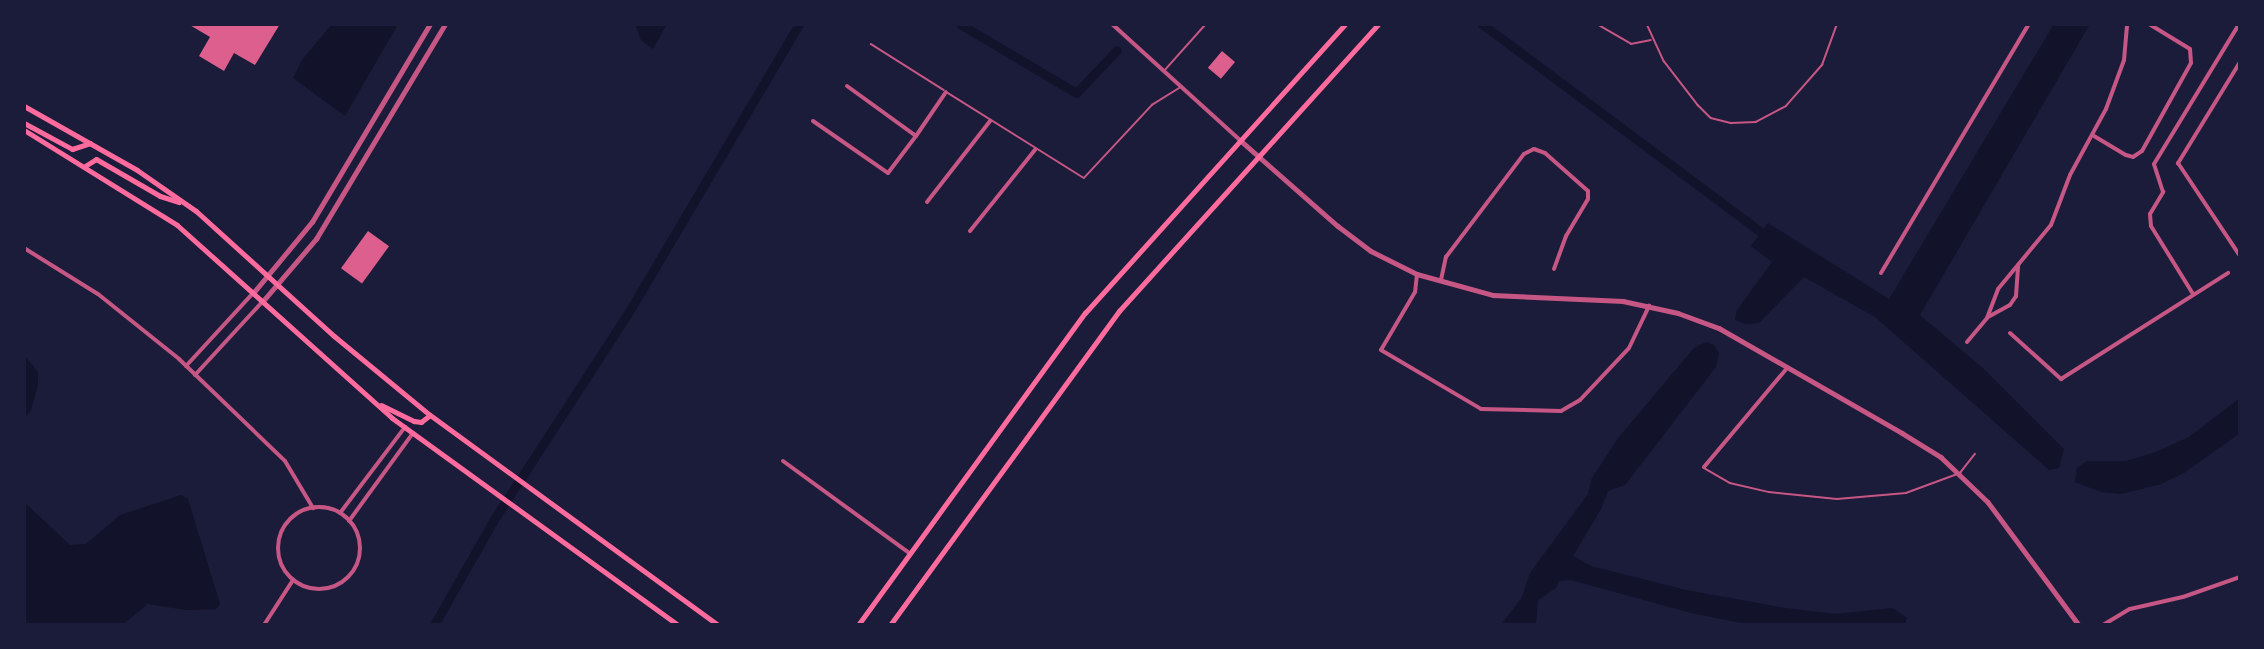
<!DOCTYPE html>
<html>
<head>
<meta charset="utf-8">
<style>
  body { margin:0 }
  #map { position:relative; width:2264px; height:649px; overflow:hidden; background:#1b1b3a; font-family:"Fira Sans",sans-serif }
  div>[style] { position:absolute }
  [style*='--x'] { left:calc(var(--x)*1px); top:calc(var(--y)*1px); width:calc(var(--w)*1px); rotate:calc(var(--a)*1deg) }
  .water>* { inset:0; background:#12122b }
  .canal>* { height:9px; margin:-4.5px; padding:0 4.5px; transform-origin:4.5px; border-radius:4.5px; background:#12122b }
  .building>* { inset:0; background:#dd5f8e; transform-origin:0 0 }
  .service>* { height:1.5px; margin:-0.75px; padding:0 0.75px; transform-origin:0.75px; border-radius:0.75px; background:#c65784 }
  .minor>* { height:4px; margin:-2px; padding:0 2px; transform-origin:2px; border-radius:2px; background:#c65784 }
  .minor>.ring { margin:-2px; padding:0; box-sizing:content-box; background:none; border:4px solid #c65784; border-radius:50% }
  .tertiary>* { height:4.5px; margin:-2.25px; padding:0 2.25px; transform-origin:2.25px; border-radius:2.25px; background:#c65784 }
  .primary>* { height:5px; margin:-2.5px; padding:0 2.5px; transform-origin:2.5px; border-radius:2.5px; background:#ff6b9d }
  span { translate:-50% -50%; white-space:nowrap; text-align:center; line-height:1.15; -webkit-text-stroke:4.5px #1b1b3a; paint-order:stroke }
  .frame { position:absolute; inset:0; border:26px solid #1b1b3a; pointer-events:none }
</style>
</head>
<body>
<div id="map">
  <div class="water">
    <i style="clip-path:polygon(332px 24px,398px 24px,345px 116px,293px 78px,302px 60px)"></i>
    <i style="clip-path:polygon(635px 24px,667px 24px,653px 49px,641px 40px)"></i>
    <i style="clip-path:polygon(2054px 24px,2090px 24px,1920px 315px,1984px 369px,2064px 449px,2059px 468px,2049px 470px,1875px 317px,1804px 277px,1759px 323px,1745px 324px,1735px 320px,1737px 310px,1772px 262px,1751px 246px,1768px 223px,1889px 299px)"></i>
    <i style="clip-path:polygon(1706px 342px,1714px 345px,1719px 353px,1716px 367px,1625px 485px,1608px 491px,1601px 509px,1573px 556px,1591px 566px,1686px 590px,1786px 608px,1835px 614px,1893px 608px,1907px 618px,1905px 625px,1751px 625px,1691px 613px,1571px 580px,1559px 581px,1556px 588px,1538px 600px,1536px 625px,1501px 625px,1522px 597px,1530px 573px,1588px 494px,1592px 478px,1619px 437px,1694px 348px)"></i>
    <i style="clip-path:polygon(24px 355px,38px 372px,38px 385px,31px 410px,24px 419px)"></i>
    <i style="clip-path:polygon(2240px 398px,2240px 433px,2184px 473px,2161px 484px,2121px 494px,2101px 492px,2075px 482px,2077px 468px,2087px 461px,2126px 461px,2156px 452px,2189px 437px)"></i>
    <i style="clip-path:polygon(181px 495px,188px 499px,220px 604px,216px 609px,186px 610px,148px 604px,122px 625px,24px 625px,24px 502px,70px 545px,86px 544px,120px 515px)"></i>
  </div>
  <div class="canal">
    <i style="--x:960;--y:24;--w:135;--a:30.7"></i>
    <i style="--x:1076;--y:93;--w:59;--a:-46.4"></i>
    <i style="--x:1482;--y:24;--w:359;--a:36.7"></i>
    <i style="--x:434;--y:625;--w:120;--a:-60.4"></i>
    <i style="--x:493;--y:521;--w:246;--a:-57"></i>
    <i style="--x:627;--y:315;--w:338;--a:-59.4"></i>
  </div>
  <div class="building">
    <i style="clip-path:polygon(188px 24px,280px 24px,255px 65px,234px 53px,224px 71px,199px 56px,210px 37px)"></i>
    <i style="left:1222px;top:51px;width:17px;height:22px;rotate:40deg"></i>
    <i style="left:368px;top:231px;width:26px;height:46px;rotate:36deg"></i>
  </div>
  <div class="service">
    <i style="--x:1597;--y:24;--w:39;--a:30"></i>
    <i style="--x:1631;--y:44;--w:20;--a:-11"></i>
    <i style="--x:1647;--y:24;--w:41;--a:65.3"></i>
    <i style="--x:1664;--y:61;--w:56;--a:52.3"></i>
    <i style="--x:1698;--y:105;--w:18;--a:45"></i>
    <i style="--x:1711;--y:118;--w:21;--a:14"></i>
    <i style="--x:1731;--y:123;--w:25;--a:-2"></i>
    <i style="--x:1756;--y:122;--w:34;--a:-28"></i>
    <i style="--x:1786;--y:106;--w:55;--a:-48.7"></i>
    <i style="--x:1822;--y:65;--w:44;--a:-69.9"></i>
    <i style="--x:871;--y:44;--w:86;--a:32.2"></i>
    <i style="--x:1165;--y:70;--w:62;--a:-48.3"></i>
    <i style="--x:948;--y:93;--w:160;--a:32"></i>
    <i style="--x:1084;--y:178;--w:100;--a:-47"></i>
    <i style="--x:1152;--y:105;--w:32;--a:-32"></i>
    <i style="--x:1704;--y:468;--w:30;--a:30"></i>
    <i style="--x:1730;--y:483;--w:40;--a:13"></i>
    <i style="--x:1769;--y:492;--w:68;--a:5.9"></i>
    <i style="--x:1837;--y:499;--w:69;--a:-5"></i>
    <i style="--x:1906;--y:493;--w:58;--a:-20.3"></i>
    <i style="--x:1960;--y:473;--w:24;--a:-52"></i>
  </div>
  <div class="minor">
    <i style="--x:1112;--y:24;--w:173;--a:42.2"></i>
    <i style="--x:2240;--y:62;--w:119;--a:121.5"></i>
    <i style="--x:2178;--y:163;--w:112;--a:56.3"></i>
    <i style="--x:847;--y:86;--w:85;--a:35.9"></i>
    <i style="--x:916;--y:136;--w:53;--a:-55.7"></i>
    <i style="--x:813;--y:121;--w:91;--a:34.7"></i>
    <i style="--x:888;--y:173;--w:46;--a:-52.9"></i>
    <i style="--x:2094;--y:136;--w:37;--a:31"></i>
    <i style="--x:2126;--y:155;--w:7;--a:16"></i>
    <i style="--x:2133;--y:157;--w:11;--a:-34"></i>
    <i style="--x:2142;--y:151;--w:101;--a:-60.9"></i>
    <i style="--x:2191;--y:63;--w:14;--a:-94"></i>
    <i style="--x:2190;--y:49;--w:48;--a:-148.6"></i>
    <i style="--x:927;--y:202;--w:103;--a:-52.1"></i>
    <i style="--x:970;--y:231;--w:104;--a:-51.3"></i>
    <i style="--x:24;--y:248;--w:87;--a:31.9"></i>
    <i style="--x:98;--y:294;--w:104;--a:38.7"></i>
    <i style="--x:179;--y:359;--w:147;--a:43.9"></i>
    <i style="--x:285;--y:461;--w:55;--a:59.2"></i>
    <i style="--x:1881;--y:273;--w:290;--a:-59.3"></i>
    <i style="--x:1417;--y:274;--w:18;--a:96"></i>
    <i style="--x:1415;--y:292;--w:67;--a:120.4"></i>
    <i style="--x:1381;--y:350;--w:116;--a:30.5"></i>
    <i style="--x:1481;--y:409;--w:80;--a:1.4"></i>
    <i style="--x:1561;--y:411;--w:22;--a:-30"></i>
    <i style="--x:1580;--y:400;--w:71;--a:-46.7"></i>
    <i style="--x:1629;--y:348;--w:47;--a:-64.5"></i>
    <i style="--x:1441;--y:280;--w:24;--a:-78"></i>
    <i style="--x:1446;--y:257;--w:129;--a:-52.9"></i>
    <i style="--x:1524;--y:154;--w:11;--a:-27"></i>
    <i style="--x:1534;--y:149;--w:12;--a:20"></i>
    <i style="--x:1545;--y:153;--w:57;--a:41.5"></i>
    <i style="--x:1588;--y:191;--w:8;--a:90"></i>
    <i style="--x:1588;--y:199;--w:43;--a:120.7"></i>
    <i style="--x:1566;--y:236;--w:35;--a:110"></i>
    <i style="--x:2193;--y:294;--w:80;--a:-121.7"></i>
    <i style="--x:2151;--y:226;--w:12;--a:-95"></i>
    <i style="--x:2150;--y:214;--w:26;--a:-59"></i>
    <i style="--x:2163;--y:192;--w:29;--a:-108"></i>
    <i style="--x:2154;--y:164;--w:164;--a:-58.7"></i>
    <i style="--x:1988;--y:317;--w:25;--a:-29"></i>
    <i style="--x:2010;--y:305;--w:11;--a:-56"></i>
    <i style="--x:2016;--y:296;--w:31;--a:-86"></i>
    <i style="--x:2010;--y:333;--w:69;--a:42"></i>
    <i style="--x:2061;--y:379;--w:198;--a:-32.4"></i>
    <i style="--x:1967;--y:342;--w:31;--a:-50"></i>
    <i style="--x:1987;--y:318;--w:31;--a:-69"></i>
    <i style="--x:1998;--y:289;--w:83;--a:-50.4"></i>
    <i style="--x:2051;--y:225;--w:53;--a:-69.2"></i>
    <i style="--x:2070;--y:175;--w:75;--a:-61.4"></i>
    <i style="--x:2106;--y:109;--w:52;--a:-69.8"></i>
    <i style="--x:2124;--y:60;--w:36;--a:-85"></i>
    <i style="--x:186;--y:366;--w:100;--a:-47.4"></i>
    <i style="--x:195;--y:375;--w:100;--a:-47.4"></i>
    <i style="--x:783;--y:461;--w:156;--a:36.1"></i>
    <i style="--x:1704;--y:467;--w:129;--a:-50"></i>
    <i class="ring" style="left:278px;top:507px;width:78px;height:78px"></i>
    <i style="--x:340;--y:513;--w:108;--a:-52.9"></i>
    <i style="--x:349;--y:521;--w:109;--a:-54"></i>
    <i style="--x:264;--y:625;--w:54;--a:-57.2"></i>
    <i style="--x:2103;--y:625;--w:31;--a:-31"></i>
    <i style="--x:2130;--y:609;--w:54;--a:-12.8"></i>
    <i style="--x:2183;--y:597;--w:60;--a:-19.3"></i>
  </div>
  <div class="tertiary">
    <i style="--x:1240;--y:140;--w:130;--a:41.3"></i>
    <i style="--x:1338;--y:226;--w:41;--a:37.1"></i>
    <i style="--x:1371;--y:251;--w:51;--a:26.6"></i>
    <i style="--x:1417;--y:274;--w:79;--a:15.4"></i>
    <i style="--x:1493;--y:295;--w:130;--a:2.6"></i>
    <i style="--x:1623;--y:301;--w:56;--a:12.3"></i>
    <i style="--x:1678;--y:313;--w:44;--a:20.1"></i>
    <i style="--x:1719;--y:328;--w:211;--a:29.8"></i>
    <i style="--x:1902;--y:433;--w:46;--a:31.6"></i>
    <i style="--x:1941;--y:457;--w:65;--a:43.8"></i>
    <i style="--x:1988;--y:502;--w:153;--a:53.5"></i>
    <i style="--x:254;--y:292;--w:91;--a:-50.4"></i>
    <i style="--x:312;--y:222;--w:230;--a:-59.2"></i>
    <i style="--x:263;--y:301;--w:82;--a:-49.5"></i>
    <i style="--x:316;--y:239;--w:251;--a:-59"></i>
  </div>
  <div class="primary">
    <i style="--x:24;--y:106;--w:130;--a:29.5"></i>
    <i style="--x:137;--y:170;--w:72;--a:34.8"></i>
    <i style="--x:196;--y:211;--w:186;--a:42.2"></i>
    <i style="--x:334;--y:336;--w:124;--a:39.5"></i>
    <i style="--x:430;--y:415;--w:356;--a:36.1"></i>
    <i style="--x:24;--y:123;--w:55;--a:28.4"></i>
    <i style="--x:72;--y:149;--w:19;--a:-18"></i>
    <i style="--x:24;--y:130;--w:180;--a:31.8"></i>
    <i style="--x:177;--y:225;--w:289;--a:41.9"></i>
    <i style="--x:392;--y:418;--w:353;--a:35.9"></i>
    <i style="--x:85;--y:166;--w:13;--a:-32"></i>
    <i style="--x:96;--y:159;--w:74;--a:30"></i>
    <i style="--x:160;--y:196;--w:20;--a:18"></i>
    <i style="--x:381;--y:405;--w:37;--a:26"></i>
    <i style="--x:414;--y:421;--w:7;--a:8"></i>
    <i style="--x:421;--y:422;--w:11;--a:-38"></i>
    <i style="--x:858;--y:625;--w:386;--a:-54"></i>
    <i style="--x:1085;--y:313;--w:389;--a:-48"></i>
    <i style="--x:890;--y:625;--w:389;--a:-53.9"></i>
    <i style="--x:1119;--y:311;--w:387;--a:-47.9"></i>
  </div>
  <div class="frame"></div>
</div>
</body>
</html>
